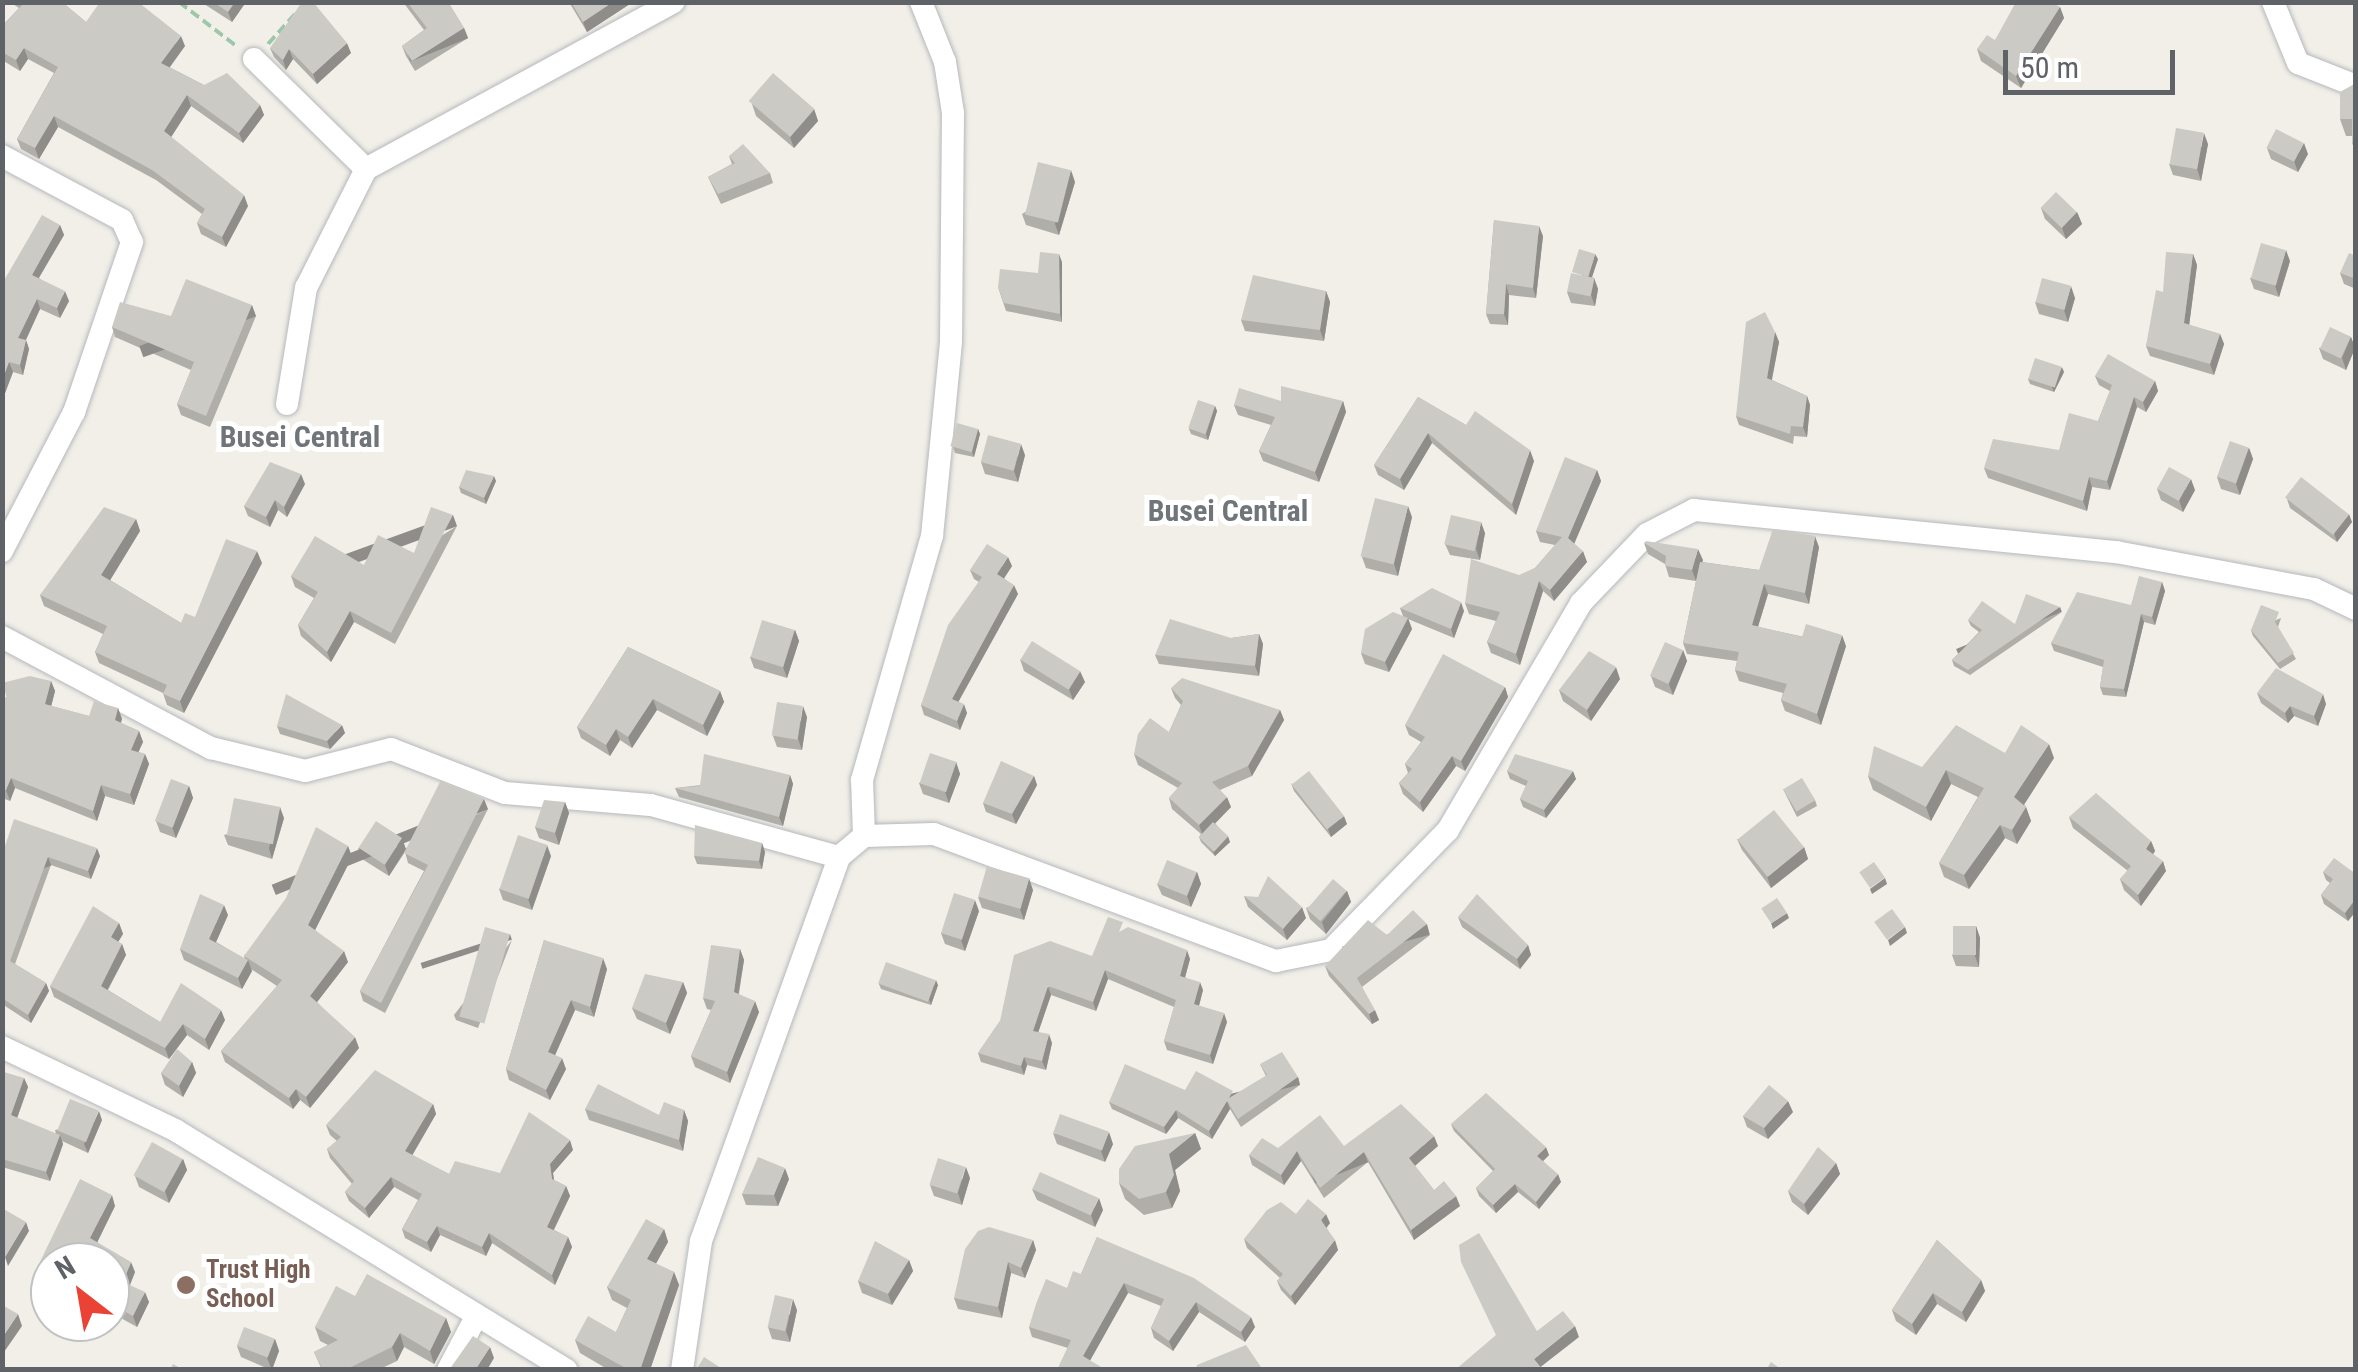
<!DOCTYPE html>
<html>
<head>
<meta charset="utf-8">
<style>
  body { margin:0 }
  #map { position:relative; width:2358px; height:1372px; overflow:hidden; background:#f1efe8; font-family:"Roboto Condensed",sans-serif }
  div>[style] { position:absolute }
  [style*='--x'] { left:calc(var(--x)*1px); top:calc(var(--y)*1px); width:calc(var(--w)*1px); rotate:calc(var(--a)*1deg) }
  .path>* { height:4px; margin-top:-2px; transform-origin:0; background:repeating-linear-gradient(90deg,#9cc7a9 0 10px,transparent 0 15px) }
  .roads { filter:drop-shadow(0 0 2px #b5b8bc) drop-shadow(0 0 2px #b5b8bc) }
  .street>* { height:22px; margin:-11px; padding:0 11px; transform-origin:11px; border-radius:11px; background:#fff }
  .wall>* { inset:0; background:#afaea9 }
  .shaded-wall>* { inset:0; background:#8f8d8a; transform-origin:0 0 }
  .building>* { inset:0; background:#cccac5; transform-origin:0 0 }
  .dots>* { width:28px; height:28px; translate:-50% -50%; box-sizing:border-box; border:5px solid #fff; border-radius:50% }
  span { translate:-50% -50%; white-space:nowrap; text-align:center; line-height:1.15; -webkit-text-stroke:10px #fff; paint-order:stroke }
  .education-label { font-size:25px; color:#785e54; font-weight:700 }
  .left { translate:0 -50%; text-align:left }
  .quarter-label { font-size:30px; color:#70757a; font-weight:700 }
  .frame { position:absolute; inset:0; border:5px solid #5f6368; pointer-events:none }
  .north { position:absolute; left:30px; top:1242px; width:100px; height:100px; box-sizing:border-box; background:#fff; border:2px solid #bfc1c3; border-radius:50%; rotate:329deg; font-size:28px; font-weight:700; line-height:40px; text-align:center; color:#5f6368 }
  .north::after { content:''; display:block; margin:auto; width:35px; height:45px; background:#ea4335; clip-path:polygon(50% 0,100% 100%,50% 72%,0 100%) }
  .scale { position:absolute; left:2003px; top:50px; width:172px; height:45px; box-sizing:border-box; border:5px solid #5f6368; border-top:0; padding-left:12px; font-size:30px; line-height:35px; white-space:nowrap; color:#5f6368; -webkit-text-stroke:8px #fff; paint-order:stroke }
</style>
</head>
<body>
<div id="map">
  <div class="path">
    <i style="--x:179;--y:2;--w:71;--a:37.5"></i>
    <i style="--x:268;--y:44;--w:40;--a:-48"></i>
  </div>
  <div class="roads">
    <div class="street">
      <i style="--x:2273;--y:2;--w:66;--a:67.7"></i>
      <i style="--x:2298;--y:63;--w:62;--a:21.6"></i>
      <i style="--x:254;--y:59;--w:157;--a:44.5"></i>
      <i style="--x:366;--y:169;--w:350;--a:-28.5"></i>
      <i style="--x:2;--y:156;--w:136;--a:28.1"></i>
      <i style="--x:122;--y:220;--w:24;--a:66"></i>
      <i style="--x:132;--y:242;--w:180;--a:108.8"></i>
      <i style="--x:74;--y:412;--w:157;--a:117.4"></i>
      <i style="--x:287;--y:404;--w:118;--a:-80.7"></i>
      <i style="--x:306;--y:288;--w:133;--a:-63.2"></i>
      <i style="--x:2;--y:637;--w:237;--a:28"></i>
      <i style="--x:211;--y:748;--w:97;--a:13.7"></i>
      <i style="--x:305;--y:771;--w:89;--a:-14.3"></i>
      <i style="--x:391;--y:749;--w:122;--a:21.1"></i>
      <i style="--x:505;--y:793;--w:146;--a:4.7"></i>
      <i style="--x:651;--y:805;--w:195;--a:15.5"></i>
      <i style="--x:864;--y:836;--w:70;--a:-1.6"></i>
      <i style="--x:934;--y:834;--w:365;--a:20.4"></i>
      <i style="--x:1276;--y:961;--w:56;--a:-11.3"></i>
      <i style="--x:1331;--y:950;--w:168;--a:-45.7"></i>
      <i style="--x:1448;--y:830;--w:263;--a:-59.6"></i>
      <i style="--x:1581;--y:603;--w:95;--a:-46.3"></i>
      <i style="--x:1647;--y:534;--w:53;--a:-27.1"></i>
      <i style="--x:1694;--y:510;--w:424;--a:5.7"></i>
      <i style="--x:2116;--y:552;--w:201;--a:10.6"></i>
      <i style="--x:2314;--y:589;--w:47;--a:25.5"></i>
      <i style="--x:2;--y:1047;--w:192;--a:25.6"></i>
      <i style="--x:175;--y:1130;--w:459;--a:31.5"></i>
      <i style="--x:448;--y:1370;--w:60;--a:-62.2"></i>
      <i style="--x:682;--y:1370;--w:130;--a:-81.6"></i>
      <i style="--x:701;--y:1241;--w:408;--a:-70.2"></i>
      <i style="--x:839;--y:857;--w:33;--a:-40"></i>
      <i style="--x:864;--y:836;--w:56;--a:-92"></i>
      <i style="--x:862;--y:780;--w:254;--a:-74"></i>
      <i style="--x:932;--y:536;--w:195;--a:-84.4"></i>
      <i style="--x:951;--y:342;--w:229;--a:-89.5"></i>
      <i style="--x:953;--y:113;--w:52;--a:-98.9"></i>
      <i style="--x:945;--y:62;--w:65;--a:-111.8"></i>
    </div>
  </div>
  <div class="wall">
    <i style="clip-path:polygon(10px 2px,62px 2px,86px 22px,185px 46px,169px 67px,204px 85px,260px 105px,264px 115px,243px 143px,191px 106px,171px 137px,248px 206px,226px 247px,201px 234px,197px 223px,202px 214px,156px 180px,58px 127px,39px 159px,21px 149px,17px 139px,54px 73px,28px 59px,20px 71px,2px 60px,2px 26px,19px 8px)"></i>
    <i style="clip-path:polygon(201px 2px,246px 2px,232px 22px)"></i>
    <i style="clip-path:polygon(403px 2px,448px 2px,464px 28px,468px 38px,415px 71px,406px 56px,402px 46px,424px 30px)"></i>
    <i style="clip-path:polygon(569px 2px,633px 2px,587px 32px)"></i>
    <i style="clip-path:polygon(2060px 7px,2064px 18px,2021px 88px,1981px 61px,1977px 49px)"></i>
    <i style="clip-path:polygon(270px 48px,351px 53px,317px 84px,293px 59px,286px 70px,274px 57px)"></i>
    <i style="clip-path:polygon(2356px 83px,2356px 152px,2352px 143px,2352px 136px,2346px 136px,2340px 119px)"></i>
    <i style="clip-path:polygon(752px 104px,814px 109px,818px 121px,794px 148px,756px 116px)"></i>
    <i style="clip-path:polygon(2208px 144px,2201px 181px,2173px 175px,2169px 164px)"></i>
    <i style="clip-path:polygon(2267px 148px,2308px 154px,2298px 172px,2271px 159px)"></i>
    <i style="clip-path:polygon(729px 156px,770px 173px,773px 183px,721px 204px,708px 177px,732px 164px)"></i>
    <i style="clip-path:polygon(1075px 182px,1059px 235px,1026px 225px,1022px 214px)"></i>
    <i style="clip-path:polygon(2041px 208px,2077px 212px,2082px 224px,2066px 239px,2045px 219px)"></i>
    <i style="clip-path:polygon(1494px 220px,1543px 236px,1536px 298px,1509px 295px,1508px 325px,1490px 324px,1486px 314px)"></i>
    <i style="clip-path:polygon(60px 225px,64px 235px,39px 278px,69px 301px,60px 318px,40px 309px,26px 340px,29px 349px,23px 375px,13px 372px,2px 401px,2px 284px)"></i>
    <i style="clip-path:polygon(2193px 254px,2197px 265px,2189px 325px,2220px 334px,2224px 344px,2214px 375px,2150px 356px,2146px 346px,2163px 292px)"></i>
    <i style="clip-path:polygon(2356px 256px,2356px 289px,2344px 284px,2340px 273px)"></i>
    <i style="clip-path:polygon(1598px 259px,1592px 277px,1594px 278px,1598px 289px,1595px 306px,1571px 303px,1567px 292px)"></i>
    <i style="clip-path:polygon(2290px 261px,2279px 297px,2254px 289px,2250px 278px)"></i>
    <i style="clip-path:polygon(1062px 262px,1062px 322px,1006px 311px,998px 287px,1038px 273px)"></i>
    <i style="clip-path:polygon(1326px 291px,1330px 302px,1324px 341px,1245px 331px,1241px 320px)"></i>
    <i style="clip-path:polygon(2075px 298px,2068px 322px,2039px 314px,2035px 302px)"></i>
    <i style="clip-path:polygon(171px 316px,256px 316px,210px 427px,181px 415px,177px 404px,191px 370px,115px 337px,112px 327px)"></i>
    <i style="clip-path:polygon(1775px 332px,1779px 342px,1772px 380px,1807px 396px,1810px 405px,1807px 437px,1794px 436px,1793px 444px,1739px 425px,1736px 416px)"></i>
    <i style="clip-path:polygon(2351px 337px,2355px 348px,2346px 370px,2323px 359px,2319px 348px)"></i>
    <i style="clip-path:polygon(2064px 372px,2054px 392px,2030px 384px,2028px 379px)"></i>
    <i style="clip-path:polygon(2095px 376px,2155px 381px,2158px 391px,2146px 412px,2137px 407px,2110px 490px,2092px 487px,2087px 511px,1988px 478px,1984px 468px,2059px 450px,2098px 421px,2110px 391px,2099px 385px)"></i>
    <i style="clip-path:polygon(1418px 397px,1466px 425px,1534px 461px,1516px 515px,1432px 443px,1404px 490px,1378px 475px,1374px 465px)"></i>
    <i style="clip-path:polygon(1281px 401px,1343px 401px,1346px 412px,1319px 482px,1263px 461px,1259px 451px,1271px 425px,1238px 415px,1234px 405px)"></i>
    <i style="clip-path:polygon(1215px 406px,1217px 411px,1208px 440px,1191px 434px,1189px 429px)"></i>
    <i style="clip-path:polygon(978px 429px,980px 434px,974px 457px,955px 453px,953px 447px)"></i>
    <i style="clip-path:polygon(2249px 448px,2253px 459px,2240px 495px,2221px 489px,2217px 477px)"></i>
    <i style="clip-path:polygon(1025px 455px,1018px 482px,985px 474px,981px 462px)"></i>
    <i style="clip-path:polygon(1597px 470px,1601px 481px,1574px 543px,1587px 562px,1554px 601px,1543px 591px,1520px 665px,1491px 653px,1487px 642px,1496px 621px,1469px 614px,1465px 603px,1535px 568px,1555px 545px,1540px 542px,1536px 531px)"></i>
    <i style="clip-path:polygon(496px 481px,486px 504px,461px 493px,459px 487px)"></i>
    <i style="clip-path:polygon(305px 484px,287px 517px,278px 510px,270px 527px,248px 516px,244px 506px)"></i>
    <i style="clip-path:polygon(2157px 489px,2195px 490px,2183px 512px,2161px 500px)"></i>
    <i style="clip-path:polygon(2287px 499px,2352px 522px,2337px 542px,2290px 508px)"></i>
    <i style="clip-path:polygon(1412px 517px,1398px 576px,1366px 568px,1362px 557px)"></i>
    <i style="clip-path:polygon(136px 519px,140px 531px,110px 580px,181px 623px,195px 617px,262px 563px,184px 713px,167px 705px,163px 693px,99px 663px,95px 652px,103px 634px,44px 606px,40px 595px)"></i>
    <i style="clip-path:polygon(457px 526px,395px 644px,354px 622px,331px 662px,301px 636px,298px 625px,314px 598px,295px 587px,291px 576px,364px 565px,414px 553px)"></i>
    <i style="clip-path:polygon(1485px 533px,1480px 560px,1450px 555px,1445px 544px)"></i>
    <i style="clip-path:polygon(1644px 543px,1703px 560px,1702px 562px,1759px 570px,1819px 547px,1809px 604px,1768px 594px,1758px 627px,1846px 646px,1821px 725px,1785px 711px,1781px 700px,1783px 693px,1739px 681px,1735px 670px,1737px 661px,1687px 654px,1683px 643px,1696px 581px,1669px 577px,1665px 564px,1648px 554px)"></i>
    <i style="clip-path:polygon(1012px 566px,1004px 578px,1018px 594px,958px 702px,967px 713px,960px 730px,924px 715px,921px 705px,979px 582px,974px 579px,970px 570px)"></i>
    <i style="clip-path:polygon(2162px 582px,2165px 591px,2155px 625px,2144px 622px,2126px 697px,2103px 695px,2100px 687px,2103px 667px,2054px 651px,2051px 643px,2131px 605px)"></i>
    <i style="clip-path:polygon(1400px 608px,1464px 611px,1454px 638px,1408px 619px,1412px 629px,1389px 672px,1365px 664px,1361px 653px,1403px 616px)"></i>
    <i style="clip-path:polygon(2062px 612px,1970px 675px,1954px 666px,1952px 660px,1979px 632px,1971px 626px,1968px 620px,2015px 624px)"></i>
    <i style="clip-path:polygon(2281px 618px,2278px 627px,2296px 659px,2280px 669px,2253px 636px,2251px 630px)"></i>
    <i style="clip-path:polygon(795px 630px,799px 641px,787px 678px,754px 668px,750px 657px)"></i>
    <i style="clip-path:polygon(1259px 634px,1263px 644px,1259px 676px,1159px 664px,1155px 655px,1231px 638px)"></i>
    <i style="clip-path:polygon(628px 647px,720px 691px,724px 702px,707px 736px,657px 710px,632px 748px,620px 740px,610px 756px,581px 738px,577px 727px)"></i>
    <i style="clip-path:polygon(1683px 650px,1687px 661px,1673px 695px,1655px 687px,1651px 676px)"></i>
    <i style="clip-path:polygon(1020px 659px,1085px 682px,1073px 700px,1024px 671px)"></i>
    <i style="clip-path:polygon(1620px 679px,1591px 721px,1563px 701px,1559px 690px)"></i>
    <i style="clip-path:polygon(51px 681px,55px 691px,51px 706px,89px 716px,118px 708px,122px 719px,121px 723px,139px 731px,143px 742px,138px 752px,145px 754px,149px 764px,134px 805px,105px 796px,97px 821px,15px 788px,10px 801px,2px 798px,2px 699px)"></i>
    <i style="clip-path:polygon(1505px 687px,1508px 697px,1465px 771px,1456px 766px,1423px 812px,1403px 794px,1399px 783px,1408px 773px,1405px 764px,1421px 742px,1409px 735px,1405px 725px)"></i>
    <i style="clip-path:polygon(1171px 688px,1280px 710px,1284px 720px,1252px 776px,1220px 790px,1231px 807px,1215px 823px,1230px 842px,1215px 856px,1201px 842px,1199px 837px,1201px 834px,1172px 809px,1169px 798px,1178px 788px,1138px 765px,1134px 754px,1169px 732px,1181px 705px,1175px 698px)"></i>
    <i style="clip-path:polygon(2257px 693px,2326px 704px,2318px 726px,2294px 716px,2288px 723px,2261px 703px)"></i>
    <i style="clip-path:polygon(807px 717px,802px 750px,777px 747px,773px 736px)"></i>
    <i style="clip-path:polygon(277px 726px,345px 733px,330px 749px,280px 734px)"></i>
    <i style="clip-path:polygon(2005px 753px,2054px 758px,2024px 804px,2026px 807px,2031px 821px,2017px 844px,2005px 838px,1969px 889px,1944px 877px,1939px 863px,1978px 797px,1951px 784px,1931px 821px,1873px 790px,1868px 776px)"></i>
    <i style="clip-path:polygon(956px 762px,960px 774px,949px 803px,923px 794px,919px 783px)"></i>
    <i style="clip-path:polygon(1507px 771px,1576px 779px,1546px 818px,1523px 807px,1520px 799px,1526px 786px,1510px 779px)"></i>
    <i style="clip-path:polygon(790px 775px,793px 784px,783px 826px,679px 797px,675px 788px)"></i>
    <i style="clip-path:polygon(1034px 776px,1037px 785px,1016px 824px,986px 812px,983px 803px)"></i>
    <i style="clip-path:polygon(1291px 783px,1347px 824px,1331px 837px,1294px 791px)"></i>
    <i style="clip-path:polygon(189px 786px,193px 798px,176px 838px,160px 832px,156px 821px)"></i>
    <i style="clip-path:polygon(1783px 789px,1815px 800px,1817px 806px,1797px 817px)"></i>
    <i style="clip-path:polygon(565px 802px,569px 813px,559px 845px,539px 838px,535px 827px)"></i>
    <i style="clip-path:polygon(488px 809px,385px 1013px,363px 1001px,360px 991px,424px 871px,408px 863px,405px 852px,389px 876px,362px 859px,358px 848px,406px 848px)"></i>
    <i style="clip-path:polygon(2069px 817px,2151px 841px,2155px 851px,2153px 854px,2166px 871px,2141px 906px,2124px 890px,2120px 879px,2128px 871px,2073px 828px)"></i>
    <i style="clip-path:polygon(284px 818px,272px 859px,228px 845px,224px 835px)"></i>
    <i style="clip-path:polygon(1737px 839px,1804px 847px,1808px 859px,1771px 888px,1742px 850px)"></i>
    <i style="clip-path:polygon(762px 843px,765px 852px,762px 869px,697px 864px,694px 856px)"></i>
    <i style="clip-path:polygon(348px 846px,352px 857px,315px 930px,348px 962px,317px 1002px,359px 1048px,310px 1108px,300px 1100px,293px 1109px,225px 1062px,221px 1051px,277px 986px,251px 969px,252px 971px,242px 989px,184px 960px,180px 949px,228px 915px,216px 942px,245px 959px,244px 956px)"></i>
    <i style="clip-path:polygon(2px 855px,100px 856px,91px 879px,51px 865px,15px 964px,46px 983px,49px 991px,31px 1023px,2px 1004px)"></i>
    <i style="clip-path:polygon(551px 856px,532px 910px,503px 900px,499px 889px)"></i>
    <i style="clip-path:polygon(1197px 872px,1201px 884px,1191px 907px,1162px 895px,1157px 884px)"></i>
    <i style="clip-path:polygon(2323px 872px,2356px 874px,2356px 911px,2348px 921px,2324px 904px,2321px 895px,2330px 883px,2326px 880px)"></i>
    <i style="clip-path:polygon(1033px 890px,1024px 920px,982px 908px,978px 897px)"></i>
    <i style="clip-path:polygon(1347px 891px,1351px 902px,1326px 934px,1310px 919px,1306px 908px)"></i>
    <i style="clip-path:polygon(1244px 896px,1306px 918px,1287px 940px,1248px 907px)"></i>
    <i style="clip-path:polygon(979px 911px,965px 951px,945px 944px,941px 933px)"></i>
    <i style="clip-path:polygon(1458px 917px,1528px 945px,1531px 955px,1520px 969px,1462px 927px)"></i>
    <i style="clip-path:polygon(119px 923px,123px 934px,118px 942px,122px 944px,126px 955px,108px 990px,160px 1022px,225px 1020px,209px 1050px,187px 1035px,169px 1059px,54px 997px,50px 986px)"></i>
    <i style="clip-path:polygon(1976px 926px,1980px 938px,1979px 967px,1956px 966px,1952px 955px)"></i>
    <i style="clip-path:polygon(1125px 929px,1190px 959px,1185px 977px,1203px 990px,1199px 1006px,1227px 1022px,1213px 1064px,1167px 1050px,1164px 1041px,1174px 1007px,1108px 979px,1096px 1011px,1051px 995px,1038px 1032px,1052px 1043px,1046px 1070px,1027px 1065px,1024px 1075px,981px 1062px,978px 1053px,1000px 1021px,1092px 956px)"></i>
    <i style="clip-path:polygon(1387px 935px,1430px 935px,1362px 987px,1379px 1020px,1372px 1024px,1329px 976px,1325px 966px)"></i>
    <i style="clip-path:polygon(512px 940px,478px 1028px,456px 1020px,454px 1015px)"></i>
    <i style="clip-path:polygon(544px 940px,607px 969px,594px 1017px,575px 1010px,555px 1055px,566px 1069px,550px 1100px,509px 1080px,506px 1069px)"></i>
    <i style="clip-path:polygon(740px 949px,744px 960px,739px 994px,759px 1012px,730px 1083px,695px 1067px,691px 1056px,711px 1010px,707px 1009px,703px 998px)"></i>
    <i style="clip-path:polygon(683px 982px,687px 993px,670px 1034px,637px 1019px,632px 1008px)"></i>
    <i style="clip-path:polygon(879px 984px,938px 985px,931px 1005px,881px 989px)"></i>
    <i style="clip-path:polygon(192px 1062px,196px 1073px,183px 1097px,165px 1085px,161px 1073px)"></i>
    <i style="clip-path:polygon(1260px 1064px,1298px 1077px,1300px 1085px,1241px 1127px,1230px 1109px,1212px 1139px,1178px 1118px,1166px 1134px,1112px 1109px,1109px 1102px,1185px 1090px,1235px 1095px,1266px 1076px)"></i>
    <i style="clip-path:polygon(2px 1077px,24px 1078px,28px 1087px,17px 1118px,56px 1134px,55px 1130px,102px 1120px,88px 1153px,62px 1141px,63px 1144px,50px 1181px,2px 1167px)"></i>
    <i style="clip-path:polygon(433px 1104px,436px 1114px,412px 1155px,449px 1174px,500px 1173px,573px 1150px,553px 1173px,554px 1180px,566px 1186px,570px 1196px,554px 1230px,568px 1237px,572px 1247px,555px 1285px,492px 1243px,486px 1256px,440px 1235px,431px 1252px,405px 1238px,402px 1229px,418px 1200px,394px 1187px,369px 1218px,349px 1201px,345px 1192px,352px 1184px,330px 1158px,327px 1149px,337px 1141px,330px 1135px,326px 1125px)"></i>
    <i style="clip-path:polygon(585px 1109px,659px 1115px,684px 1110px,688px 1121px,683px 1151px,589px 1120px)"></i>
    <i style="clip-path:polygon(1793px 1112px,1768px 1139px,1747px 1127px,1743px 1116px)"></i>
    <i style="clip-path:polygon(1451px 1124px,1549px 1155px,1543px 1161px,1561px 1182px,1539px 1209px,1518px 1192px,1496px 1213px,1479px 1196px,1476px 1188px,1493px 1171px,1454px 1131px)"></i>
    <i style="clip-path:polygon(1053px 1133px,1113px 1144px,1105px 1162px,1057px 1144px)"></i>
    <i style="clip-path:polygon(1195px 1133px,1201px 1149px,1175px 1170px,1180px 1191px,1172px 1208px,1144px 1215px,1125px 1199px,1119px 1183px)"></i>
    <i style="clip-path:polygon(1344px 1146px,1438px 1146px,1415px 1166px,1434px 1190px,1460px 1206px,1414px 1240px,1368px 1162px,1324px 1198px,1301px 1161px,1284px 1185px,1252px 1165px,1249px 1155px,1278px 1148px)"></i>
    <i style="clip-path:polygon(183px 1159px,187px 1170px,169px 1203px,139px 1187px,135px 1176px)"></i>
    <i style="clip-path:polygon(1836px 1163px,1840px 1174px,1808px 1215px,1792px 1202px,1788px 1191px)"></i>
    <i style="clip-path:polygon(970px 1178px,962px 1205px,934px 1196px,930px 1185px)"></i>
    <i style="clip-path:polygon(789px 1179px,778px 1206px,746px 1205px,742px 1194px)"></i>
    <i style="clip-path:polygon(1032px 1189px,1103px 1210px,1095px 1227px,1037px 1200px)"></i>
    <i style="clip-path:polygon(115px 1206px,97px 1242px,135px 1272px,130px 1285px,149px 1302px,137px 1327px,110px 1312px,110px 1262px,50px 1262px,50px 1278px,43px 1275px,39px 1264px)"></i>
    <i style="clip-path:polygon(1296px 1214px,1330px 1223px,1326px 1227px,1338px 1250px,1295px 1305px,1281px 1290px,1277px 1281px,1280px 1278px,1247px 1248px,1244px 1239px)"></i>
    <i style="clip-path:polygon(664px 1229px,668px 1242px,656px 1264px,674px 1272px,679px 1285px,650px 1370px,609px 1370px,580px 1353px,575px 1340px,616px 1332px,627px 1308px,612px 1300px,607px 1287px)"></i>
    <i style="clip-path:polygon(1097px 1237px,1255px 1327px,1245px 1342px,1199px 1312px,1173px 1351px,1154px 1338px,1151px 1328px,1161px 1306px,1128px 1293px,1090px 1360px,1068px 1348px,1032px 1337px,1029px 1327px,1081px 1274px)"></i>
    <i style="clip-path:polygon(1033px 1240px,1036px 1250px,1025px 1278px,1011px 1273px,1002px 1318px,958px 1309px,954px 1298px)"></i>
    <i style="clip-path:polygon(1937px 1240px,1981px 1280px,1985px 1291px,1966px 1322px,1937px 1304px,1916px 1335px,1896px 1321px,1892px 1310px)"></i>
    <i style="clip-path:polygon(909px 1260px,913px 1271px,892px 1305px,862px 1293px,858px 1281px)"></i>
    <i style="clip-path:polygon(355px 1296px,446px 1318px,451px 1332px,434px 1364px,404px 1347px,397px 1361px,378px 1370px,322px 1370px,314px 1352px,328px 1345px,320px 1341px,315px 1327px)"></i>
    <i style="clip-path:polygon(797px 1310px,790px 1342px,772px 1339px,768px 1327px)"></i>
    <i style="clip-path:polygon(275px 1339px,279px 1351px,271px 1370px,241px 1357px,237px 1346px)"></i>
  </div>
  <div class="shaded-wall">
    <i style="clip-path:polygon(235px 2px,246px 2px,232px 22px,228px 12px)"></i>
    <i style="clip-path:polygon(613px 2px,633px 2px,587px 32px,583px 22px)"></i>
    <i style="clip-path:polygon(2060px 7px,2064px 18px,2021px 88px,2016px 76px)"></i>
    <i style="left:464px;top:28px;width:11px;height:62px;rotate:68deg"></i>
    <i style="clip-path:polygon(181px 36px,185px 46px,165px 74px,161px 63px)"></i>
    <i style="clip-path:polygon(347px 43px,351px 53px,317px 84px,313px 74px)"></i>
    <i style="clip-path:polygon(24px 48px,28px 59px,20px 71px,16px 60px)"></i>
    <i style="clip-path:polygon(289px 49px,293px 59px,286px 70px,283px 60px)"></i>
    <i style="clip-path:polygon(187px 95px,191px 106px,168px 142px,164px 131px)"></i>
    <i style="clip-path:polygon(260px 105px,264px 115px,243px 143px,239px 133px)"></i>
    <i style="clip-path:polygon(814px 109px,818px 121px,794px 148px,790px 137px)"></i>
    <i style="clip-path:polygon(54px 116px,58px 127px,39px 159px,35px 148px)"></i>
    <i style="clip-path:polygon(2204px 133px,2208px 144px,2201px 181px,2197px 169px)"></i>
    <i style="clip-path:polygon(2304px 143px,2308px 154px,2298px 172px,2294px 161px)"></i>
    <i style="clip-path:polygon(1071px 170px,1075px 182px,1059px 235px,1055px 224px)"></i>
    <i style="clip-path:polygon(244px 195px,248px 206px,226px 247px,222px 237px)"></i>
    <i style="clip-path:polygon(2077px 212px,2082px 224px,2066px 239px,2062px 228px)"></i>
    <i style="clip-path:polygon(60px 225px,64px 235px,35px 284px,32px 275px)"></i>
    <i style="clip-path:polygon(1539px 226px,1543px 236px,1536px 298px,1533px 288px)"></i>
    <i style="clip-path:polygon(2286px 250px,2290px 261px,2279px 297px,2275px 286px)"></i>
    <i style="clip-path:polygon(1059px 254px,1062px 262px,1062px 322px,1060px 314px)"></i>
    <i style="clip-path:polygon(1595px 254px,1598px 259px,1590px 283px,1588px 277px)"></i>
    <i style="clip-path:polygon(2193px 254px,2197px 265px,2188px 334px,2184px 323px)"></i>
    <i style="clip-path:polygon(1594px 278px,1598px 289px,1595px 306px,1591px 295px)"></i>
    <i style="clip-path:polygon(1506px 284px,1509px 295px,1508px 325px,1504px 314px)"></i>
    <i style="clip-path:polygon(2071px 286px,2075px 298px,2068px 322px,2064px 310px)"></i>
    <i style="clip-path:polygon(65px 291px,69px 301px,60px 318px,57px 308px)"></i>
    <i style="clip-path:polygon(1326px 291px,1330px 302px,1324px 341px,1320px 330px)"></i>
    <i style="clip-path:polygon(37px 299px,40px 309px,22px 348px,18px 338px)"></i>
    <i style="left:252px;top:305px;width:12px;height:120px;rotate:70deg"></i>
    <i style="clip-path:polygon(1775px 332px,1779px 342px,1770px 388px,1767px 378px)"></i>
    <i style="clip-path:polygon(2220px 334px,2224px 344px,2214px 375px,2210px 364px)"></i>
    <i style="clip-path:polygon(2351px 337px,2355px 348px,2346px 370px,2342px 358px)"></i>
    <i style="clip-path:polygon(26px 340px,29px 349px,23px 375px,20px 365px)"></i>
    <i style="clip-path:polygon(9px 362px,13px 372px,2px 401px,2px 381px)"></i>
    <i style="clip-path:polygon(2062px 367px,2064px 372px,2054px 392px,2052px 387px)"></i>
    <i style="clip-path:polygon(2155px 381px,2158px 391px,2146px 412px,2143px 402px)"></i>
    <i style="clip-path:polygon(1807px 396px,1810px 405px,1807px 437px,1803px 427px)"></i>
    <i style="clip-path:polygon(2134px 397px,2137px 407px,2110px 490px,2107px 481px)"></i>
    <i style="clip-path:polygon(1343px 401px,1346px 412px,1319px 482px,1315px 472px)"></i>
    <i style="clip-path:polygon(1215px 406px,1217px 411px,1208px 440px,1206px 434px)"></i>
    <i style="clip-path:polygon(978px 429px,980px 434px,974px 457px,972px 452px)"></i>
    <i style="clip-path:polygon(1428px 433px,1432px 443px,1404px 490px,1400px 479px)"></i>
    <i style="clip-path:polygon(1021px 444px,1025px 455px,1018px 482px,1014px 471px)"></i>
    <i style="clip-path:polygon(2249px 448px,2253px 459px,2240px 495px,2236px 484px)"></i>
    <i style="clip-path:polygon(1530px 450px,1534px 461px,1516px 515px,1512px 504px)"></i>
    <i style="clip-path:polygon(1597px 470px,1601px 481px,1572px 549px,1568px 538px)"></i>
    <i style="clip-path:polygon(301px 474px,305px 484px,287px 517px,284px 507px)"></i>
    <i style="clip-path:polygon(494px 476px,496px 481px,486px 504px,484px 498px)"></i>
    <i style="clip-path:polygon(2089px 477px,2092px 487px,2087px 511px,2083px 501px)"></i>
    <i style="clip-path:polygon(2191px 479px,2195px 490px,2183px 512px,2179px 500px)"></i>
    <i style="clip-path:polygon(275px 500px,278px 510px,270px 527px,266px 517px)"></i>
    <i style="clip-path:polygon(1408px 506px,1412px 517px,1398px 576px,1394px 564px)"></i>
    <i style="clip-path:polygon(2349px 514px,2352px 522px,2337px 542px,2334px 533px)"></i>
    <i style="left:453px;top:515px;width:12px;height:133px;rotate:70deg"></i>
    <i style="clip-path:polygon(136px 519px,140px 531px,106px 587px,101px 575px)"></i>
    <i style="clip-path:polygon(1481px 522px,1485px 533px,1480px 560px,1476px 549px)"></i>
    <i style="clip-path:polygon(1815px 536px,1819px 547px,1809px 604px,1805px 593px)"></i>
    <i style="clip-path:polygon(1698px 549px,1703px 560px,1696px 581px,1692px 570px)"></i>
    <i style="clip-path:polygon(257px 551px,262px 563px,184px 713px,180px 701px)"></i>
    <i style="clip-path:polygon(1583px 551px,1587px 562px,1554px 601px,1550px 590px)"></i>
    <i style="clip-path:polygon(1008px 557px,1012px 566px,1001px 583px,997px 574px)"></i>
    <i style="clip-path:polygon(1539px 581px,1543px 591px,1520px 665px,1516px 654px)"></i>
    <i style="clip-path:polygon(2162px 582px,2165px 591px,2155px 625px,2152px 617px)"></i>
    <i style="clip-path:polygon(1764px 584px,1768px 594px,1755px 636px,1752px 625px)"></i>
    <i style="clip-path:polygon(1014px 585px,1018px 594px,955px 708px,952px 699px)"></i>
    <i style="clip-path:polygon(1461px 602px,1464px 611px,1454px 638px,1451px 629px)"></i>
    <i style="left:2060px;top:607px;width:5px;height:112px;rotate:68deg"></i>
    <i style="clip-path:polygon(350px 611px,354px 622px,331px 662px,327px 652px)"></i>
    <i style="clip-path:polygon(2141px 614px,2144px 622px,2126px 697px,2124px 689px)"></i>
    <i style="clip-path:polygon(1408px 618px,1412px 629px,1389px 672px,1385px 662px)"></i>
    <i style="clip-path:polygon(795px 630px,799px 641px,787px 678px,783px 667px)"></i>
    <i style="clip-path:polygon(1259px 634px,1263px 644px,1259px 676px,1255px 666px)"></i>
    <i style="clip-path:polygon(1842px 635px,1846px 646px,1821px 725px,1817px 714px)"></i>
    <i style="clip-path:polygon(1683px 650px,1687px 661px,1673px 695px,1669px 684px)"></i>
    <i style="clip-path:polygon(1616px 667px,1620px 679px,1591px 721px,1587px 710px)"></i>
    <i style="clip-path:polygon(1080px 671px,1085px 682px,1073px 700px,1069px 689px)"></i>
    <i style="clip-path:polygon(51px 681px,55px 691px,49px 715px,45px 704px)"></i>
    <i style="clip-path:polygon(1505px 687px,1508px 697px,1465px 771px,1461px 761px)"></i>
    <i style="clip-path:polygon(720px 691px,724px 702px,707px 736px,703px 725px)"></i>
    <i style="clip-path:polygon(2323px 694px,2326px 704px,2318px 726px,2314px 716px)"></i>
    <i style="clip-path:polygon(653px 699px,657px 710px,632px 748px,628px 737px)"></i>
    <i style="clip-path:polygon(964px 704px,967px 713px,960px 730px,957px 721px)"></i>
    <i style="clip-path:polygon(803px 706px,807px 717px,802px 750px,798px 739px)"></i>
    <i style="clip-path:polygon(2290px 706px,2294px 716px,2288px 723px,2285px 713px)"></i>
    <i style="clip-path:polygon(118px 708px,122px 719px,118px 731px,115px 720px)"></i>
    <i style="clip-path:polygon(1280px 710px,1284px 720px,1252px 776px,1248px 766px)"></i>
    <i style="clip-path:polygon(342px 725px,345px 733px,330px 749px,327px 741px)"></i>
    <i style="clip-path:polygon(616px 729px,620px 740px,610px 756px,606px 745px)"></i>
    <i style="clip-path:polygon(139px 731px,143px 742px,135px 760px,131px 750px)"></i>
    <i style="clip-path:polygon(2049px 744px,2054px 758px,2020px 811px,2014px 797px)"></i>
    <i style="clip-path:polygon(145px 754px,149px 764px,134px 805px,130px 794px)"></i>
    <i style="clip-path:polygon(1452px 756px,1456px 766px,1423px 812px,1420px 802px)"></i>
    <i style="clip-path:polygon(956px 762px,960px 774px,949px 803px,945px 792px)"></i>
    <i style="clip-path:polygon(1946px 770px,1951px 784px,1931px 821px,1926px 807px)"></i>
    <i style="clip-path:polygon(1573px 771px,1576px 779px,1546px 818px,1544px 810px)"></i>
    <i style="clip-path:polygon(790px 775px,793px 784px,783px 826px,779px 817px)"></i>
    <i style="clip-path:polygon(1034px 776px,1037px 785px,1016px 824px,1012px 814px)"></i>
    <i style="clip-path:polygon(11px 778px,15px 788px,10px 801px,6px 790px)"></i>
    <i style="clip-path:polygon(101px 785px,105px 796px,97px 821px,93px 811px)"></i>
    <i style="clip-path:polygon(189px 786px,193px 798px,176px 838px,172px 827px)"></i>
    <i style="clip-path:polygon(1227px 797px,1231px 807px,1203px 836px,1199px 825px)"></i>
    <i style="left:484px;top:799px;width:11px;height:229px;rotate:68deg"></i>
    <i style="clip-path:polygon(565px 802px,569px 813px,559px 845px,555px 833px)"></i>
    <i style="clip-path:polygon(280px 807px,284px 818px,272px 859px,269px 848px)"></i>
    <i style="clip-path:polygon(2026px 807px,2031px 821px,2017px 844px,2012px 830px)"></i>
    <i style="clip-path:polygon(1344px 816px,1347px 824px,1331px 837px,1328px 829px)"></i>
    <i style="clip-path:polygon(2000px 825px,2005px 838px,1969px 889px,1964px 875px)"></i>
    <i style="clip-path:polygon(1228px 836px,1230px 842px,1215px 856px,1213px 851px)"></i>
    <i style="clip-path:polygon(402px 838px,406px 849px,389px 876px,385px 865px)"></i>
    <i style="clip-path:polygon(2151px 841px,2155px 851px,2150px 859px,2146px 849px)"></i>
    <i style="clip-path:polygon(762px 843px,765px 852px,762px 869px,759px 861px)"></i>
    <i style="clip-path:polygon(547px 845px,551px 856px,532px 910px,528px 899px)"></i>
    <i style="clip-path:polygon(348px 846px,352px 857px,312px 936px,308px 925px)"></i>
    <i style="clip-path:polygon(1804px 847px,1808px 859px,1771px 888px,1767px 876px)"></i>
    <i style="clip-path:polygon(97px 848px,100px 856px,91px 879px,88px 871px)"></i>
    <i style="left:48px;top:857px;width:9px;height:111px;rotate:69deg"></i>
    <i style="clip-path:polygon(2163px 861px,2166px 871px,2141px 906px,2138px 895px)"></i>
    <i style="clip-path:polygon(1197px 872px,1201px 884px,1191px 907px,1187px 896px)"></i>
    <i style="clip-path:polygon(1029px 878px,1033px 890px,1024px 920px,1020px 909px)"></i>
    <i style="clip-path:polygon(1885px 878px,1887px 884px,1872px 894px,1870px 889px)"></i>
    <i style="clip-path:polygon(1347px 891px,1351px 902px,1326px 934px,1322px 922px)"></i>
    <i style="clip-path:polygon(975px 900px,979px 911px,965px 951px,961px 940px)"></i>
    <i style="clip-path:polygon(2354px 901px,2356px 911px,2348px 921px,2345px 913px)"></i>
    <i style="clip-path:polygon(224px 905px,228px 915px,213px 949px,209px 939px)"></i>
    <i style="clip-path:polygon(1302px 907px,1306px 918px,1287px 940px,1283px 929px)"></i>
    <i style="clip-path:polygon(1787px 913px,1789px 918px,1773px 929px,1771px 923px)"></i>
    <i style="clip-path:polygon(119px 923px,123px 934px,115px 947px,111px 937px)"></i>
    <i style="left:1427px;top:924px;width:11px;height:88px;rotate:75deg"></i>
    <i style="clip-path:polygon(1976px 926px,1980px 938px,1979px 967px,1975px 956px)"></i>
    <i style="clip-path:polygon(1905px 927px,1907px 933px,1890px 946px,1888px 940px)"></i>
    <i style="left:510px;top:934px;width:6px;height:94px;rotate:72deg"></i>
    <i style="clip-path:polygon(122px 944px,126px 955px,104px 996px,101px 986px)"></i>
    <i style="clip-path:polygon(1528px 945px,1531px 955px,1520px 969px,1517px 959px)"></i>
    <i style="clip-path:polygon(740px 949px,744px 960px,737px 1002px,734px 992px)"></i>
    <i style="clip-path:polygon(1187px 950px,1190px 959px,1183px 985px,1180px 976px)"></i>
    <i style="clip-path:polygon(344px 951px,348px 962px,314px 1006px,310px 996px)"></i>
    <i style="clip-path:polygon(603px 958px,607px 969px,594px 1017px,590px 1007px)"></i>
    <i style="clip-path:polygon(248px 960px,252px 971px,242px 989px,238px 978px)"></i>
    <i style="clip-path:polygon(1105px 970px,1108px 979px,1096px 1011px,1093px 1002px)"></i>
    <i style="clip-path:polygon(936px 980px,938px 985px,931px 1005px,929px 999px)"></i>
    <i style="clip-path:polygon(683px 982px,687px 993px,670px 1034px,666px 1023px)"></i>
    <i style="clip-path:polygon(1200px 982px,1203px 990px,1197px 1013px,1194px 1004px)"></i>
    <i style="clip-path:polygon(46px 983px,49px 991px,31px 1023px,28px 1015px)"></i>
    <i style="clip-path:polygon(1048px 986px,1051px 995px,1036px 1039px,1033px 1031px)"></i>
    <i style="clip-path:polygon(571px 1000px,575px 1010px,552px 1062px,548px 1052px)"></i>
    <i style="clip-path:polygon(755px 1001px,759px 1012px,730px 1083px,727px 1072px)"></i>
    <i style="clip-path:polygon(221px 1010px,225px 1020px,209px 1050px,205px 1039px)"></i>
    <i style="clip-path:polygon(1375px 1010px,1379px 1020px,1372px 1024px,1369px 1014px)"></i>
    <i style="clip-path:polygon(1224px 1013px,1227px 1022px,1213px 1064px,1210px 1055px)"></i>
    <i style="clip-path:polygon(183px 1024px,187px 1035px,169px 1059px,165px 1048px)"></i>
    <i style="clip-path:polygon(1049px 1034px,1052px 1043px,1046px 1070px,1042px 1061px)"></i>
    <i style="clip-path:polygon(355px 1037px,359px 1048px,310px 1108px,306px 1097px)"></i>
    <i style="clip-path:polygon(1024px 1057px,1027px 1065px,1024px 1075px,1021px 1066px)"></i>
    <i style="clip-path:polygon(562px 1058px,566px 1069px,550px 1100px,546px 1090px)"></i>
    <i style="clip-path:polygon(192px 1062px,196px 1073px,183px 1097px,179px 1086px)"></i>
    <i style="left:1298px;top:1077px;width:8px;height:73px;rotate:76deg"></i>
    <i style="clip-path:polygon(24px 1078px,28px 1087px,15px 1124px,11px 1115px)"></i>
    <i style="clip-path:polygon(296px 1089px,300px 1100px,293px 1109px,289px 1098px)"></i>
    <i style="clip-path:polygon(1227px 1101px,1230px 1109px,1212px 1139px,1209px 1131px)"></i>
    <i style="clip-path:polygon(1788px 1101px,1793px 1112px,1768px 1139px,1764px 1128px)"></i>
    <i style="clip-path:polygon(433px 1104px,436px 1114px,409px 1161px,405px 1151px)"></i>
    <i style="clip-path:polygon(684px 1110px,688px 1121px,683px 1151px,679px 1140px)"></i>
    <i style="clip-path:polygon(1176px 1110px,1178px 1118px,1166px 1134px,1164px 1127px)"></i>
    <i style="clip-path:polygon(99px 1111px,102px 1120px,88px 1153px,84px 1144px)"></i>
    <i style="clip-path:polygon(1109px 1132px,1113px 1144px,1105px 1162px,1101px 1151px)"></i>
    <i style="clip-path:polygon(1195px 1133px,1201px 1149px,1175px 1170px,1180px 1191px,1172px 1208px,1166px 1192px,1169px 1154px)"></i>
    <i style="clip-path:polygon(60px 1135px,63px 1144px,50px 1181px,46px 1172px)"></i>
    <i style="clip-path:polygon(1434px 1136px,1438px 1146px,1412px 1168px,1409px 1158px)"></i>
    <i style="clip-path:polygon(570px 1140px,573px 1150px,553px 1173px,555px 1189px,552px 1179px,550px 1164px)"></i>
    <i style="clip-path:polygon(1546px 1147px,1549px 1155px,1540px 1164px,1537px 1156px)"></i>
    <i style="clip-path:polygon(1297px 1151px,1301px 1161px,1284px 1185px,1281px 1175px)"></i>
    <i style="left:1364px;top:1152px;width:11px;height:57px;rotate:68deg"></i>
    <i style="clip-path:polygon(183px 1159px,187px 1170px,169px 1203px,165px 1191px)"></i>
    <i style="clip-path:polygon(1836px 1163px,1840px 1174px,1808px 1215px,1804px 1204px)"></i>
    <i style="clip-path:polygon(966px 1167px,970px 1178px,962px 1205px,958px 1193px)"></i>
    <i style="clip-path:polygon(785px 1168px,789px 1179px,778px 1206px,774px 1195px)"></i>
    <i style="clip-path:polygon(1558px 1174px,1561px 1182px,1539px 1209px,1536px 1202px)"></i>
    <i style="clip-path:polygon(391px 1177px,394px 1187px,369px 1218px,365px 1208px)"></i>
    <i style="clip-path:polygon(1515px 1184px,1518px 1192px,1496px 1213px,1493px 1205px)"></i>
    <i style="clip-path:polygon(566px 1186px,570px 1196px,550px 1237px,547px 1227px)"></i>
    <i style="clip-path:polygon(112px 1195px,115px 1206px,94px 1249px,90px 1238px)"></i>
    <i style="clip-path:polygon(1456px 1196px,1460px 1206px,1414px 1240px,1411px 1230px)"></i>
    <i style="clip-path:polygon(1099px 1198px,1103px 1210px,1095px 1227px,1091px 1215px)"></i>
    <i style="clip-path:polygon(1326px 1214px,1330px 1223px,1325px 1230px,1321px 1220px)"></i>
    <i style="clip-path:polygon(26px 1222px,29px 1231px,8px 1266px,5px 1257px)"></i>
    <i style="clip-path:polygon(437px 1226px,440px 1235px,431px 1252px,427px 1242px)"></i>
    <i style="clip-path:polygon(664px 1229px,668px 1242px,651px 1272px,647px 1259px)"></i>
    <i style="clip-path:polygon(489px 1233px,492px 1243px,486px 1256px,482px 1247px)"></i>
    <i style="clip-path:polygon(568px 1237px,572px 1247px,555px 1285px,552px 1275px)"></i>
    <i style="clip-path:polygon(1033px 1240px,1036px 1250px,1025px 1278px,1021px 1268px)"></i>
    <i style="clip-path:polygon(1335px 1240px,1338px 1250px,1295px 1305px,1291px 1296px)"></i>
    <i style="clip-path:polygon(909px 1260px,913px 1271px,892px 1305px,888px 1294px)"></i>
    <i style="clip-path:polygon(131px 1262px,135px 1272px,127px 1292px,123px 1282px)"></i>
    <i style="clip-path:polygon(1008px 1262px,1011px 1273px,1002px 1318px,998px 1307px)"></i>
    <i style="clip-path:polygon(674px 1272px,679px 1285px,650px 1370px,640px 1370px)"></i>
    <i style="clip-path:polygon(1981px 1280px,1985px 1291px,1966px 1322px,1962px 1312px)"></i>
    <i style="clip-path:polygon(1124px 1283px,1128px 1293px,1087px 1366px,1083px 1356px)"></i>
    <i style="clip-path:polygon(145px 1292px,149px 1302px,137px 1327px,133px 1316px)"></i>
    <i style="clip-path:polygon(1933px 1293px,1937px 1304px,1916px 1335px,1912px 1324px)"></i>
    <i style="clip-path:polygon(793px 1299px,797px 1310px,790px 1342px,786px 1331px)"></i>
    <i style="clip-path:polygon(1196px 1302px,1199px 1312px,1173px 1351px,1169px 1341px)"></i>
    <i style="clip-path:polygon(18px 1314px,22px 1326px,2px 1355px,2px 1338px)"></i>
    <i style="clip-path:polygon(1251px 1317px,1255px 1327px,1245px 1342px,1241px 1332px)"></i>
    <i style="clip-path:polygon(446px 1318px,451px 1332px,434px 1364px,430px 1351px)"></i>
    <i style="clip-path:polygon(1575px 1326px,1579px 1337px,1538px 1369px,1534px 1359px)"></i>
    <i style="clip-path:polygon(400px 1333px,404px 1347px,397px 1361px,392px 1347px)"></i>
    <i style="clip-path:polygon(275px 1339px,279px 1351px,272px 1370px,267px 1358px)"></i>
    <i style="clip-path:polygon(490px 1347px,494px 1358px,487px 1370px,475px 1370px)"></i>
  </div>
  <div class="building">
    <i style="clip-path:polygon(23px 2px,62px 2px,86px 22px,100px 2px,138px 2px,181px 36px,161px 63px,204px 85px,227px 73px,260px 105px,239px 133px,187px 95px,164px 131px,244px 195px,222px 237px,197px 223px,205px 209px,152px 170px,54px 116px,35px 148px,17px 139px,58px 67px,24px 48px,16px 60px,2px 52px,2px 26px,24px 3px)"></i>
    <i style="clip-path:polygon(213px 2px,235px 2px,228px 12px)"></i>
    <i style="clip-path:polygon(302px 2px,313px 2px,347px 43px,313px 74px,289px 49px,283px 60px,270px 48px)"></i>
    <i style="clip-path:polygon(407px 2px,448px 2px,464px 28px,412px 61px,402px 46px,427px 28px)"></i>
    <i style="clip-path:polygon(571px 2px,613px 2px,583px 22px)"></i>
    <i style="clip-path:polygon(2016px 2px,2051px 2px,2060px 7px,2016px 76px,1977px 49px,1987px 35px,1995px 40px)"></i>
    <i style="left:773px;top:73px;width:55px;height:37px;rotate:41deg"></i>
    <i style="clip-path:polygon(2356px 83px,2356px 143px,2352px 143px,2352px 119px,2340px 119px,2340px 92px)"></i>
    <i style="left:2176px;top:128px;width:28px;height:37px;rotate:10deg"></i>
    <i style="left:2276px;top:129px;width:31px;height:21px;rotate:27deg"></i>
    <i style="clip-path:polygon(743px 144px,770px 173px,718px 194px,708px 177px,735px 163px,729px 156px)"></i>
    <i style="left:1038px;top:162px;width:34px;height:54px;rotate:14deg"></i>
    <i style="left:2056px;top:192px;width:29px;height:22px;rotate:44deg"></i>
    <i style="clip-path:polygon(42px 215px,60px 225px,32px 275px,65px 291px,57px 308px,37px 299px,18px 338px,26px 340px,20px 365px,9px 362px,2px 381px,2px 284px)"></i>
    <i style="clip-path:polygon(1494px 220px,1539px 226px,1533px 288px,1506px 284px,1504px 314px,1486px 314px)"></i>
    <i style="left:2261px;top:243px;width:26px;height:37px;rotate:16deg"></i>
    <i style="left:1579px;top:249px;width:17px;height:24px;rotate:17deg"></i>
    <i style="clip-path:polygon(1040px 252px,1059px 254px,1060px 314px,1004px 303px,998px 287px,1000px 269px,1038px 273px)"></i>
    <i style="clip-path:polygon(2166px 252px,2193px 254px,2184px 323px,2220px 334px,2210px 364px,2146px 346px,2156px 290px,2163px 292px)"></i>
    <i style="clip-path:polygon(2349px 253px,2356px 256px,2356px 279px,2340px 273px)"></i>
    <i style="left:1571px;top:273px;width:24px;height:19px;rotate:12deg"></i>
    <i style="clip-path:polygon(1253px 275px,1326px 291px,1320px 330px,1241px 320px)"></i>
    <i style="left:2042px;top:278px;width:30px;height:25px;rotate:15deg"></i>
    <i style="clip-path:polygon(186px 279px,252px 305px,206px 416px,177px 404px,194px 362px,112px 327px,120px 302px,171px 316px)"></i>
    <i style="clip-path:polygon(1765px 312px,1775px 332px,1767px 378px,1807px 396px,1803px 427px,1791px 426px,1790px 434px,1736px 416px,1746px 322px)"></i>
    <i style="left:2330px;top:327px;width:23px;height:24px;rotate:25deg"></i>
    <i style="clip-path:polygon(2108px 354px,2155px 381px,2143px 402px,2134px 397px,2107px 481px,2089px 477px,2083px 501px,1984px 468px,1993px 439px,2059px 450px,2069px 413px,2098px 421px,2112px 385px,2095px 376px)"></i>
    <i style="left:2035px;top:358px;width:28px;height:22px;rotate:18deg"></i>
    <i style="clip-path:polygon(1281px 386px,1343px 401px,1315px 472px,1259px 451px,1275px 417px,1234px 405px,1239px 388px,1281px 401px)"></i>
    <i style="clip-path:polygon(1418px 397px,1466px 425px,1475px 411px,1530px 450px,1512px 504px,1428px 433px,1400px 479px,1374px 465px)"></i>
    <i style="left:1198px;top:400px;width:18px;height:30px;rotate:19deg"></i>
    <i style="left:957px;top:423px;width:22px;height:24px;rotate:16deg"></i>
    <i style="left:988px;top:435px;width:34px;height:28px;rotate:15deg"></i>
    <i style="left:2230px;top:441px;width:20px;height:38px;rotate:20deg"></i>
    <i style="clip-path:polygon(1565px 457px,1597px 470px,1568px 538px,1583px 551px,1550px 590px,1539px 581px,1516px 654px,1487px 642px,1500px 612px,1465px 603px,1471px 559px,1519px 575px,1535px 568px,1562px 537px,1536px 531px)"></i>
    <i style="clip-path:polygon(270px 462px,301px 474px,284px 507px,275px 500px,266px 517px,244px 506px)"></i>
    <i style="left:2169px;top:467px;width:25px;height:25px;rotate:29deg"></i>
    <i style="clip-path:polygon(466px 470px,494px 476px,484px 498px,459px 487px)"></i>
    <i style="left:2301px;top:477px;width:61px;height:26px;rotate:38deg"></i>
    <i style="left:1375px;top:498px;width:34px;height:60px;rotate:14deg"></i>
    <i style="clip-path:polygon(104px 507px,136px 519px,101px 575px,181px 623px,185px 613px,195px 617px,226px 539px,257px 551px,180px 701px,163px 694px,167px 685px,95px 652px,107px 626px,40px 595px)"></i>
    <i style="clip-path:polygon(431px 507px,453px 515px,391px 633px,350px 611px,327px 652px,298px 625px,318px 592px,291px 576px,315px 536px,364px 565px,378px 535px,414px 553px)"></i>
    <i style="left:1451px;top:515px;width:31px;height:30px;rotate:13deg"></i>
    <i style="clip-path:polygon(1773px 529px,1815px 536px,1805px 593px,1764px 584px,1752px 625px,1802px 637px,1806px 624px,1842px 635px,1817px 714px,1781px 700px,1787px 684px,1735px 670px,1739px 652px,1683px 643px,1700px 562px,1759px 570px)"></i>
    <i style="clip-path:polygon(1646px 541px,1698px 549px,1692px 570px,1665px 566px,1666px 556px,1644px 543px)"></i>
    <i style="clip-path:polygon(987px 544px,1008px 557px,997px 574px,1014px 585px,952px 699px,964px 704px,957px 721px,921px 705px,948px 625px,982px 577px,970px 570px)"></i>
    <i style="clip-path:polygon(2139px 576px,2162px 582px,2152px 617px,2141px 614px,2124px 689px,2100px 687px,2104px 660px,2051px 643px,2077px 592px,2131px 605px)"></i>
    <i style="clip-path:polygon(1432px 588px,1461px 602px,1451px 629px,1400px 608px)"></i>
    <i style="clip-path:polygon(2026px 594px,2060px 607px,1968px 670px,1952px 660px,1982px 630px,1968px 620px,1982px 601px,2015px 624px)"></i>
    <i style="clip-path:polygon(2261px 605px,2279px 612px,2275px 622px,2294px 653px,2278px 663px,2251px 630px)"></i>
    <i style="clip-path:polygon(1393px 612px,1408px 618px,1385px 662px,1361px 653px,1365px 629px)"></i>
    <i style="clip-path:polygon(1170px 619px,1231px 638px,1259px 634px,1255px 666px,1155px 655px)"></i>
    <i style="left:762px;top:620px;width:34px;height:39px;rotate:17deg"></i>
    <i style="left:1032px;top:641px;width:57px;height:22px;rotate:32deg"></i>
    <i style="left:1665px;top:642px;width:20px;height:37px;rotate:24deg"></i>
    <i style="clip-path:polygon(628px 647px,720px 691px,703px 725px,653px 699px,628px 737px,616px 729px,606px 745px,577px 727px)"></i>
    <i style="clip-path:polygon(1589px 651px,1616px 667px,1587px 710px,1559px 690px)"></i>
    <i style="clip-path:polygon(1443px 654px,1505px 687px,1461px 761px,1452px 756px,1420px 802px,1399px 783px,1412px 769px,1405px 764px,1425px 737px,1405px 725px)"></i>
    <i style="clip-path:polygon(2276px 668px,2323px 694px,2314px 716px,2290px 706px,2285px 713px,2257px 693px)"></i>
    <i style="clip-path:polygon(30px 676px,51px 681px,45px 704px,89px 716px,94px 701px,118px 708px,115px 720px,139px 731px,131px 750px,145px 754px,130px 794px,101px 785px,93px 811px,11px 778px,6px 790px,2px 789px,2px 699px,7px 698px,2px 683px)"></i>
    <i style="clip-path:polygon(1182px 678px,1280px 710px,1248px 766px,1212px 782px,1227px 797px,1199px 825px,1169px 798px,1182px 783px,1134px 754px,1138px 734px,1150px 718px,1169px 732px,1183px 701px,1171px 688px)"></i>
    <i style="clip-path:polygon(286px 694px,342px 725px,327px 741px,277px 726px)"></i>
    <i style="left:777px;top:702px;width:26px;height:34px;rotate:9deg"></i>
    <i style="clip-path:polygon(1956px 725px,2005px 753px,2021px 725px,2049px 744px,2014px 797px,2026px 807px,2012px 830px,2000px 825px,1964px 875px,1939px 863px,1984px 788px,1946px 770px,1926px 807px,1868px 776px,1874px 746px,1922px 767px)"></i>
    <i style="left:930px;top:753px;width:28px;height:32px;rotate:19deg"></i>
    <i style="clip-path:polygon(704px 754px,790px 775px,779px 817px,675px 788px,700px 786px)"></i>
    <i style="clip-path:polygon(1515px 754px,1573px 771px,1544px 810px,1520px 799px,1528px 781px,1507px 771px)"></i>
    <i style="clip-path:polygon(1001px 761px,1034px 776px,1012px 814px,983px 803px)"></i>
    <i style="left:1309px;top:771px;width:57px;height:22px;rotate:52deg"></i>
    <i style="left:1802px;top:778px;width:26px;height:22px;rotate:59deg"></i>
    <i style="left:171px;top:779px;width:19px;height:45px;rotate:21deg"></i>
    <i style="clip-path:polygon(441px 780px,484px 799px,381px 1003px,360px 991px,428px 865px,404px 853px)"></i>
    <i style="clip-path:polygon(2096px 793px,2151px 841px,2146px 849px,2163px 861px,2138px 895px,2120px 879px,2131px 866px,2069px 817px)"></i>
    <i style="left:234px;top:798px;width:47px;height:38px;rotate:11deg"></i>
    <i style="clip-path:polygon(544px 800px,565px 802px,555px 833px,535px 827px)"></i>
    <i style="left:1774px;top:810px;width:48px;height:47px;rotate:51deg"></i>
    <i style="clip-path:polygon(14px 819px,97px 848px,88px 871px,48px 857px,10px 961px,46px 983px,28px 1015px,2px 998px,2px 855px)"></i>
    <i style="left:376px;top:821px;width:31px;height:32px;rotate:33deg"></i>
    <i style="left:1213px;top:822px;width:21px;height:21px;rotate:43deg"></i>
    <i style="clip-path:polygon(695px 825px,762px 843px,759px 861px,694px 856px)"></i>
    <i style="clip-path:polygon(316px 827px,348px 846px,308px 925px,344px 951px,310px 996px,355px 1037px,306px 1097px,296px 1089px,289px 1098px,221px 1051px,282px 980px,244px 956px,286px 898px)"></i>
    <i style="left:518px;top:835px;width:31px;height:57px;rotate:19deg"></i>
    <i style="clip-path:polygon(2334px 858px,2356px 874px,2356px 901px,2354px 901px,2345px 913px,2321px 895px,2333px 879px,2323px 872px)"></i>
    <i style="left:1167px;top:860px;width:32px;height:26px;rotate:22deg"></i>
    <i style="left:1874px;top:862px;width:19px;height:18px;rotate:55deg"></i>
    <i style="left:987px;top:866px;width:44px;height:32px;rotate:16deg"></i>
    <i style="clip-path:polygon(1268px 876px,1302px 907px,1283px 929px,1244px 896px,1258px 897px)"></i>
    <i style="left:1333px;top:879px;width:18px;height:40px;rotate:41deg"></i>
    <i style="left:954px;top:893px;width:22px;height:42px;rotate:18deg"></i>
    <i style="clip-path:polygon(200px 894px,224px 905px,209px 939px,248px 960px,238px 978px,180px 949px)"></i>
    <i style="clip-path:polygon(1477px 894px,1528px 945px,1517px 959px,1458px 917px)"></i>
    <i style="left:1777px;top:898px;width:18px;height:19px;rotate:56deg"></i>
    <i style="clip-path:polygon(93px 906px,119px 923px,111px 937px,122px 944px,101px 986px,160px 1022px,181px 983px,221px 1010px,205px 1039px,183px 1024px,165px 1048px,50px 986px)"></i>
    <i style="left:1892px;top:909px;width:22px;height:22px;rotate:54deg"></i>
    <i style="clip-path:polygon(1413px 910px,1427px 924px,1357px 978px,1375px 1010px,1369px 1014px,1325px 966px,1368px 920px,1387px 935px)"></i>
    <i style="clip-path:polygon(1108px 917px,1123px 922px,1119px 932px,1128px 927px,1187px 950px,1180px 976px,1200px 982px,1194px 1004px,1224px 1013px,1210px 1055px,1164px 1041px,1176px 1000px,1105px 970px,1093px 1002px,1048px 986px,1033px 1031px,1049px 1034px,1042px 1061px,1024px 1057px,1021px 1066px,978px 1053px,1000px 1021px,1014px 955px,1050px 941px,1092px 956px)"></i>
    <i style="left:1953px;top:926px;width:23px;height:29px"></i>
    <i style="left:485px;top:927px;width:26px;height:93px;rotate:16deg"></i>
    <i style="clip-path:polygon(544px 940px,603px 958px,590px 1007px,571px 1000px,548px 1052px,562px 1058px,546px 1090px,506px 1069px)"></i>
    <i style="clip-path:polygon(711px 945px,740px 949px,734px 992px,755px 1001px,727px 1072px,691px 1056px,715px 1001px,703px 998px)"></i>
    <i style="left:886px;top:962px;width:53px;height:23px;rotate:20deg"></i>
    <i style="clip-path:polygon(645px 974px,683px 982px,666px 1023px,632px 1008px)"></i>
    <i style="clip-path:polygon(177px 1049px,192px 1062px,179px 1086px,161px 1073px)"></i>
    <i style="clip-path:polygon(1282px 1052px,1298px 1077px,1238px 1119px,1227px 1101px,1209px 1131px,1176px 1110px,1164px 1127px,1109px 1102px,1125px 1064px,1185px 1090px,1196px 1071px,1233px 1091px,1229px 1098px,1267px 1075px,1260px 1064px)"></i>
    <i style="clip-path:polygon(375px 1070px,433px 1104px,405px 1151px,449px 1174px,455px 1161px,500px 1173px,529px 1112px,570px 1140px,550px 1164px,552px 1179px,566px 1186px,547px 1227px,568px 1237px,552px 1275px,489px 1233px,482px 1247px,437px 1226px,427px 1242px,402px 1229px,422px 1194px,391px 1177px,365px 1208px,345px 1192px,354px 1181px,327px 1149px,341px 1137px,326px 1125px)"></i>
    <i style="clip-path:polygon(4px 1072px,24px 1078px,11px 1115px,60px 1135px,46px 1172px,2px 1159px,2px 1077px)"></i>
    <i style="clip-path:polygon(598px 1084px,659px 1115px,664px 1102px,684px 1110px,679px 1140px,585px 1109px)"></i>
    <i style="clip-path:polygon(1769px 1085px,1788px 1101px,1764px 1128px,1743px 1116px)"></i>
    <i style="clip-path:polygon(1486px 1093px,1546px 1147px,1537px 1156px,1558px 1174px,1536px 1202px,1515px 1184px,1493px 1205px,1476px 1188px,1495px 1169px,1451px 1124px)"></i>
    <i style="left:70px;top:1099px;width:31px;height:34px;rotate:22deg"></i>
    <i style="clip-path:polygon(1401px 1104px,1434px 1136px,1409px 1158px,1434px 1190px,1444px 1181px,1456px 1196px,1411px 1230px,1364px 1152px,1320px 1188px,1297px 1151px,1281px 1175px,1249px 1155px,1262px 1138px,1278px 1148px,1320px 1115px,1344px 1146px)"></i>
    <i style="left:1060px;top:1114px;width:52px;height:20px;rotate:20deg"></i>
    <i style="clip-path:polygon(1195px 1133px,1169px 1154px,1174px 1175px,1166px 1192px,1139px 1199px,1119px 1183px,1119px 1169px,1135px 1146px)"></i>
    <i style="left:152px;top:1142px;width:35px;height:38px;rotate:29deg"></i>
    <i style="clip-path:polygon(1818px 1147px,1836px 1163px,1804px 1204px,1788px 1191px)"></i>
    <i style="clip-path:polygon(758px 1157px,785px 1168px,774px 1195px,742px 1194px)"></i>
    <i style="left:938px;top:1158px;width:29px;height:28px;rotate:18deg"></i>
    <i style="left:1040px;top:1172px;width:64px;height:19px;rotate:24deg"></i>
    <i style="clip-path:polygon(80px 1179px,112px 1195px,90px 1238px,131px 1262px,123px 1282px,145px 1292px,133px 1316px,110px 1303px,110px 1262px,50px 1262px,50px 1270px,39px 1264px)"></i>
    <i style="clip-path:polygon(1308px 1199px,1326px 1214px,1321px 1220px,1335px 1240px,1291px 1296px,1277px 1281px,1283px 1274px,1244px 1239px,1267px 1210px,1281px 1202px,1296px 1214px)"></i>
    <i style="clip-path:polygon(2px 1208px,26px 1222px,5px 1257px,2px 1255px)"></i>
    <i style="clip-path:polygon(646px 1219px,664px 1229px,647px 1259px,674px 1272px,640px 1370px,629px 1370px,575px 1340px,588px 1316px,616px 1332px,631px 1300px,607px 1287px)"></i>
    <i style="clip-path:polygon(989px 1227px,1033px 1240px,1021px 1268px,1008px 1262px,998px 1307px,954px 1298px,965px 1249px,978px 1231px)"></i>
    <i style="clip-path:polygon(1479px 1233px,1537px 1331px,1563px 1311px,1575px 1326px,1534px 1359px,1543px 1370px,1516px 1370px,1517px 1367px,1514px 1370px,1455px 1370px,1496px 1335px,1461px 1262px,1459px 1245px)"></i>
    <i style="clip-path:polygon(1097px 1237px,1194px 1278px,1251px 1317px,1241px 1332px,1196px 1302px,1169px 1341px,1151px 1328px,1164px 1299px,1124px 1283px,1083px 1356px,1106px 1370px,1057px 1370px,1071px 1340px,1029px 1327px,1036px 1304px,1046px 1279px,1067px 1288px,1073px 1271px,1081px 1274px)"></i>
    <i style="clip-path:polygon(1937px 1240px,1981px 1280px,1962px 1312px,1933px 1293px,1912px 1324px,1892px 1310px)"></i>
    <i style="clip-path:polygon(875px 1241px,909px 1260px,888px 1294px,858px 1281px)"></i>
    <i style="clip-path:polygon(367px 1274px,446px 1318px,430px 1351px,400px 1333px,392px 1347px,345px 1370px,323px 1370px,314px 1352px,338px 1340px,315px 1327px,336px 1286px,355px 1296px)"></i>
    <i style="left:775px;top:1295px;width:18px;height:33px;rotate:13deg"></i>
    <i style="clip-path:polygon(2px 1305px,18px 1314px,2px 1338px)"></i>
    <i style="left:244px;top:1327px;width:33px;height:20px;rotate:21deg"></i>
    <i style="clip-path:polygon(473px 1336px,490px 1347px,475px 1370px,449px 1370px)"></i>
    <i style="clip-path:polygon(1246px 1345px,1263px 1370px,1195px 1370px,1197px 1365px)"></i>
    <i style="clip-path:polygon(704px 1357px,724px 1370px,696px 1370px)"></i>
    <i style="clip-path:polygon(1771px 1362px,1782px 1370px,1766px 1370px)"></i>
    <i style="clip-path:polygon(173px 1364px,184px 1370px,170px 1370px)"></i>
  </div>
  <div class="dots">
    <i style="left:186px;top:1285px;background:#8d6e63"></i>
  </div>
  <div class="education-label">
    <span class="left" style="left:206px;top:1285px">Trust High<br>School</span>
  </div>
  <div class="quarter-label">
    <span style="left:300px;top:437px">Busei Central</span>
    <span style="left:1228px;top:511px">Busei Central</span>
  </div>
  <div class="frame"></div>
  <div class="north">N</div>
  <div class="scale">50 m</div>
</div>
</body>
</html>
